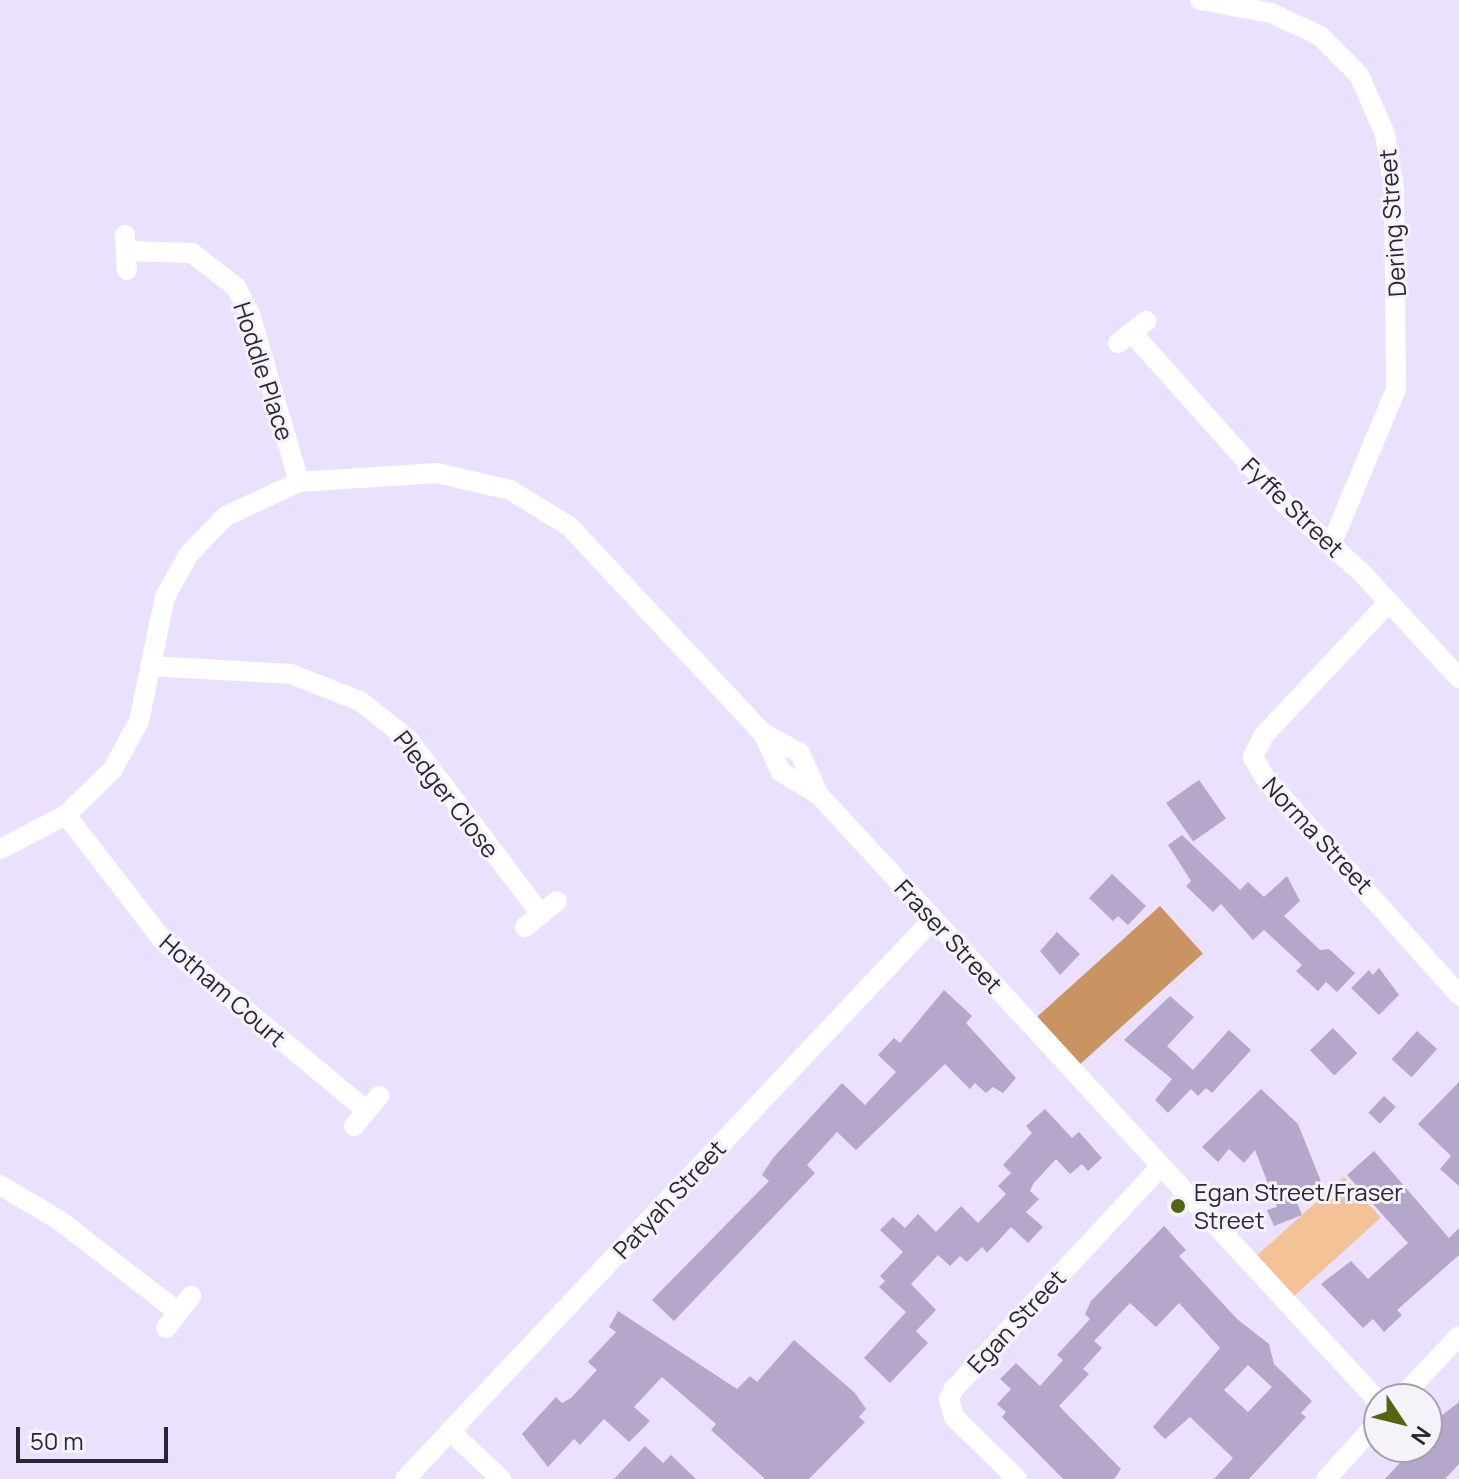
<!DOCTYPE html>
<html>
<head>
<meta charset="utf-8">
<style>
  body { margin:0 }
  #map { position:relative; width:1459px; height:1479px; overflow:hidden; background:#ece0ff; font-family:Manrope,sans-serif }
  div>[style] { position:absolute }
  [style*='--x'] { left:calc(var(--x)*1px); top:calc(var(--y)*1px); width:calc(var(--w)*1px); rotate:calc(var(--a)*1deg) }
  .green>* { inset:0; background:#f4c297; transform-origin:0 0 }
  .forest>* { inset:0; background:#c99362; transform-origin:0 0 }
  .building>* { inset:0; background:#b5a6cb; transform-origin:0 0 }
  .street>* { height:20px; margin:-10px; padding:0 10px; transform-origin:10px; border-radius:10px; background:#fff }
  .dots>* { width:22px; height:22px; translate:-50% -50%; box-sizing:border-box; border:4px solid #f5f2fa; border-radius:50% }
  span { translate:-50% -50%; white-space:nowrap; text-align:center; line-height:1.15; -webkit-text-stroke:6px #f5f2fa; paint-order:stroke }
  .street-label { font-size:24px; color:#2c2634 }
  .poi-label { font-size:24px; color:#2c2634 }
  .left { translate:0 -50%; text-align:left }
  .north { position:absolute; left:1363px; top:1383px; width:80px; height:80px; box-sizing:border-box; background:#f5f2fa; border:2px solid #a5a0ab; border-radius:50%; rotate:125deg; font-size:22px; font-weight:700; line-height:32px; text-align:center; color:#2c2634 }
  .north::after { content:''; display:block; margin:auto; width:28px; height:36px; background:#516613; clip-path:polygon(50% 0,100% 100%,50% 72%,0 100%) }
  .scale { position:absolute; left:16px; top:1427px; width:152px; height:36px; box-sizing:border-box; border:4px solid #2c2634; border-top:0; padding-left:10px; font-size:24px; line-height:28px; white-space:nowrap; color:#2c2634; -webkit-text-stroke:6px #f5f2fa; paint-order:stroke }
</style>
</head>
<body>
<div id="map">
  <div class="green">
    <i style="left:1344px;top:1177px;width:55px;height:117px;rotate:48deg"></i>
  </div>
  <div class="forest">
    <i style="left:1160px;top:906px;width:64px;height:165px;rotate:48deg"></i>
  </div>
  <div class="building">
    <i style="left:1199px;top:780px;width:47px;height:40px;rotate:55deg"></i>
    <i style="clip-path:polygon(1182px 835px,1240px 890px,1248px 882px,1264px 897px,1287px 876px,1300px 901px,1284px 916px,1320px 950px,1329px 949px,1355px 973px,1337px 992px,1326px 982px,1318px 991px,1296px 971px,1302px 965px,1264px 930px,1253px 940px,1221px 904px,1213px 912px,1186px 886px,1191px 881px,1168px 845px)"></i>
    <i style="clip-path:polygon(1112px 874px,1146px 906px,1128px 925px,1118px 916px,1113px 921px,1089px 898px)"></i>
    <i style="clip-path:polygon(1057px 932px,1080px 954px,1060px 975px,1040px 951px)"></i>
    <i style="clip-path:polygon(1379px 968px,1399px 995px,1379px 1015px,1351px 988px,1369px 970px,1373px 975px)"></i>
    <i style="clip-path:polygon(944px 990px,972px 1016px,966px 1023px,1016px 1078px,1003px 1093px,993px 1087px,986px 1093px,975px 1083px,970px 1089px,945px 1064px,856px 1150px,837px 1132px,807px 1165px,815px 1173px,674px 1321px,652px 1300px,769px 1181px,762px 1175px,773px 1158px,842px 1083px,865px 1105px,896px 1072px,878px 1055px,894px 1038px,900px 1043px)"></i>
    <i style="clip-path:polygon(1170px 996px,1194px 1017px,1167px 1046px,1193px 1070px,1229px 1030px,1251px 1050px,1212px 1093px,1206px 1088px,1198px 1096px,1191px 1089px,1168px 1113px,1155px 1100px,1172px 1079px,1124px 1040px)"></i>
    <i style="left:1333px;top:1028px;width:35px;height:32px;rotate:46deg"></i>
    <i style="left:1417px;top:1031px;width:27px;height:38px;rotate:42deg"></i>
    <i style="clip-path:polygon(1459px 1082px,1459px 1186px,1440px 1169px,1451px 1156px,1418px 1124px)"></i>
    <i style="clip-path:polygon(1261px 1089px,1298px 1124px,1322px 1184px,1294px 1195px,1302px 1215px,1274px 1226px,1267px 1210px,1277px 1207px,1255px 1150px,1244px 1163px,1229px 1149px,1218px 1162px,1202px 1147px)"></i>
    <i style="left:1384px;top:1096px;width:16px;height:23px;rotate:43deg"></i>
    <i style="clip-path:polygon(1045px 1109px,1072px 1138px,1079px 1132px,1102px 1158px,1088px 1171px,1082px 1164px,1070px 1174px,1056px 1159px,1033px 1184px,1030px 1191px,1039px 1199px,1026px 1212px,1043px 1227px,1028px 1243px,1011px 1227px,987px 1253px,982px 1247px,967px 1262px,960px 1256px,950px 1266px,938px 1255px,911px 1284px,936px 1310px,916px 1331px,928px 1343px,890px 1383px,864px 1358px,906px 1312px,879px 1287px,885px 1281px,880px 1276px,903px 1252px,880px 1230px,893px 1217px,905px 1228px,918px 1214px,936px 1232px,961px 1206px,978px 1223px,1006px 1194px,998px 1186px,1011px 1173px,1003px 1165px,1032px 1133px,1026px 1126px)"></i>
    <i style="clip-path:polygon(1374px 1151px,1449px 1238px,1459px 1228px,1459px 1255px,1397px 1310px,1402px 1315px,1384px 1332px,1373px 1319px,1363px 1328px,1321px 1284px,1351px 1261px,1368px 1279px,1408px 1243px,1347px 1175px)"></i>
    <i style="clip-path:polygon(evenodd,1164px 1226px,1186px 1250px,1179px 1256px,1237px 1319px,1269px 1344px,1274px 1364px,1312px 1401px,1301px 1413px,1306px 1417px,1249px 1479px,1214px 1479px,1233px 1458px,1190px 1417px,1165px 1439px,1153px 1427px,1220px 1348px,1179px 1303px,1156px 1327px,1130px 1303px,1094px 1341px,1102px 1348px,1083px 1369px,1089px 1374px,1059px 1406px,1121px 1469px,1114px 1479px,1063px 1479px,1002px 1417px,1006px 1412px,997px 1404px,1011px 1389px,1000px 1379px,1016px 1363px,1040px 1386px,1063px 1360px,1057px 1355px,1090px 1319px,1085px 1314px,1091px 1301px,1164px 1226px,1248px 1365px,1272px 1387px,1248px 1412px,1224px 1390px,1248px 1365px)"></i>
    <i style="clip-path:polygon(618px 1311px,737px 1389px,750px 1376px,757px 1382px,794px 1340px,855px 1393px,866px 1409px,859px 1417px,865px 1422px,809px 1479px,765px 1479px,711px 1430px,716px 1424px,662px 1377px,634px 1407px,650px 1421px,629px 1442px,604px 1419px,580px 1445px,574px 1439px,548px 1467px,522px 1434px,556px 1397px,562px 1403px,571px 1398px,597px 1370px,588px 1362px,616px 1332px,609px 1327px)"></i>
    <i style="clip-path:polygon(1459px 1402px,1459px 1464px,1445px 1479px,1385px 1479px,1409px 1453px,1427px 1447px,1427px 1427px)"></i>
    <i style="clip-path:polygon(645px 1446px,663px 1463px,671px 1455px,696px 1479px,614px 1479px)"></i>
  </div>
  <div class="street">
    <i style="--x:1200;--y:0;--w:72;--a:10.4"></i>
    <i style="--x:1271;--y:13;--w:54;--a:25.1"></i>
    <i style="--x:1320;--y:36;--w:55;--a:45"></i>
    <i style="--x:1359;--y:75;--w:64;--a:66.2"></i>
    <i style="--x:1385;--y:134;--w:56;--a:80.7"></i>
    <i style="--x:1394;--y:189;--w:200;--a:89.4"></i>
    <i style="--x:1396;--y:389;--w:169;--a:112.6"></i>
    <i style="--x:125;--y:235;--w:35;--a:87"></i>
    <i style="--x:126;--y:251;--w:66;--a:1.7"></i>
    <i style="--x:192;--y:253;--w:56;--a:37.7"></i>
    <i style="--x:236;--y:287;--w:30;--a:63"></i>
    <i style="--x:250;--y:314;--w:175;--a:73.7"></i>
    <i style="--x:1132;--y:333;--w:228;--a:48.2"></i>
    <i style="--x:1284;--y:503;--w:103;--a:41.9"></i>
    <i style="--x:1361;--y:572;--w:144;--a:47.2"></i>
    <i style="--x:1118;--y:343;--w:36;--a:-38"></i>
    <i style="--x:1389;--y:602;--w:183;--a:133.2"></i>
    <i style="--x:1264;--y:735;--w:25;--a:117"></i>
    <i style="--x:1253;--y:757;--w:24;--a:60"></i>
    <i style="--x:1265;--y:778;--w:291;--a:48.2"></i>
    <i style="--x:150;--y:666;--w:141;--a:3.2"></i>
    <i style="--x:291;--y:674;--w:74;--a:21.4"></i>
    <i style="--x:360;--y:701;--w:61;--a:38.4"></i>
    <i style="--x:408;--y:739;--w:220;--a:52.8"></i>
    <i style="--x:763;--y:733;--w:43;--a:65.2"></i>
    <i style="--x:781;--y:772;--w:44;--a:31.2"></i>
    <i style="--x:66;--y:815;--w:160;--a:52.3"></i>
    <i style="--x:164;--y:942;--w:264;--a:39.8"></i>
    <i style="--x:0;--y:849;--w:74;--a:-27.3"></i>
    <i style="--x:66;--y:815;--w:66;--a:-44.4"></i>
    <i style="--x:113;--y:769;--w:55;--a:-61.6"></i>
    <i style="--x:139;--y:721;--w:127;--a:-78.2"></i>
    <i style="--x:165;--y:597;--w:49;--a:-60.8"></i>
    <i style="--x:189;--y:554;--w:53;--a:-45.8"></i>
    <i style="--x:226;--y:516;--w:81;--a:-25"></i>
    <i style="--x:299;--y:482;--w:138;--a:-3.7"></i>
    <i style="--x:437;--y:473;--w:75;--a:13.1"></i>
    <i style="--x:510;--y:490;--w:69;--a:31.4"></i>
    <i style="--x:569;--y:526;--w:284;--a:46.9"></i>
    <i style="--x:763;--y:733;--w:42;--a:28.4"></i>
    <i style="--x:800;--y:753;--w:46;--a:65.7"></i>
    <i style="--x:819;--y:795;--w:826;--a:47.31"></i>
    <i style="--x:525;--y:927;--w:41;--a:-39.1"></i>
    <i style="--x:354;--y:1126;--w:39;--a:-50"></i>
    <i style="--x:0;--y:1185;--w:69;--a:30.7"></i>
    <i style="--x:59;--y:1220;--w:150;--a:37.7"></i>
    <i style="--x:166;--y:1328;--w:41;--a:-52"></i>
    <i style="--x:1400;--y:1399;--w:86;--a:-46.9"></i>
    <i style="--x:450;--y:1431;--w:70;--a:43.3"></i>
    <i style="--x:405;--y:1479;--w:770;--a:-46.68"></i>
    <i style="--x:1017;--y:1479;--w:88;--a:-135.5"></i>
    <i style="--x:954;--y:1417;--w:19;--a:-106"></i>
    <i style="--x:949;--y:1399;--w:10;--a:-66"></i>
    <i style="--x:953;--y:1390;--w:304;--a:-47.1"></i>
    <i style="--x:1326;--y:1479;--w:79;--a:-47.6"></i>
  </div>
  <div class="dots">
    <i style="left:1178px;top:1206px;background:#516613"></i>
  </div>
  <div class="street-label">
    <span style="left:1392px;top:223px;rotate:-94deg">Dering Street</span>
    <span style="left:264px;top:371px;rotate:72deg">Hoddle Place</span>
    <span style="left:1293px;top:507px;rotate:44deg">Fyffe Street</span>
    <span style="left:447px;top:794px;rotate:52deg">Pledger Close</span>
    <span style="left:1318px;top:835px;rotate:47deg">Norma Street</span>
    <span style="left:949px;top:936px;rotate:47deg">Fraser Street</span>
    <span style="left:223px;top:990px;rotate:41deg">Hotham Court</span>
    <span style="left:669px;top:1199px;rotate:-47deg">Patyah Street</span>
    <span style="left:1016px;top:1321px;rotate:-47deg">Egan Street</span>
  </div>
  <div class="poi-label">
    <span class="left" style="left:1194px;top:1206px">Egan Street/Fraser<br>Street</span>
  </div>
  <div class="north">N</div>
  <div class="scale">50 m</div>
</div>
</body>
</html>
